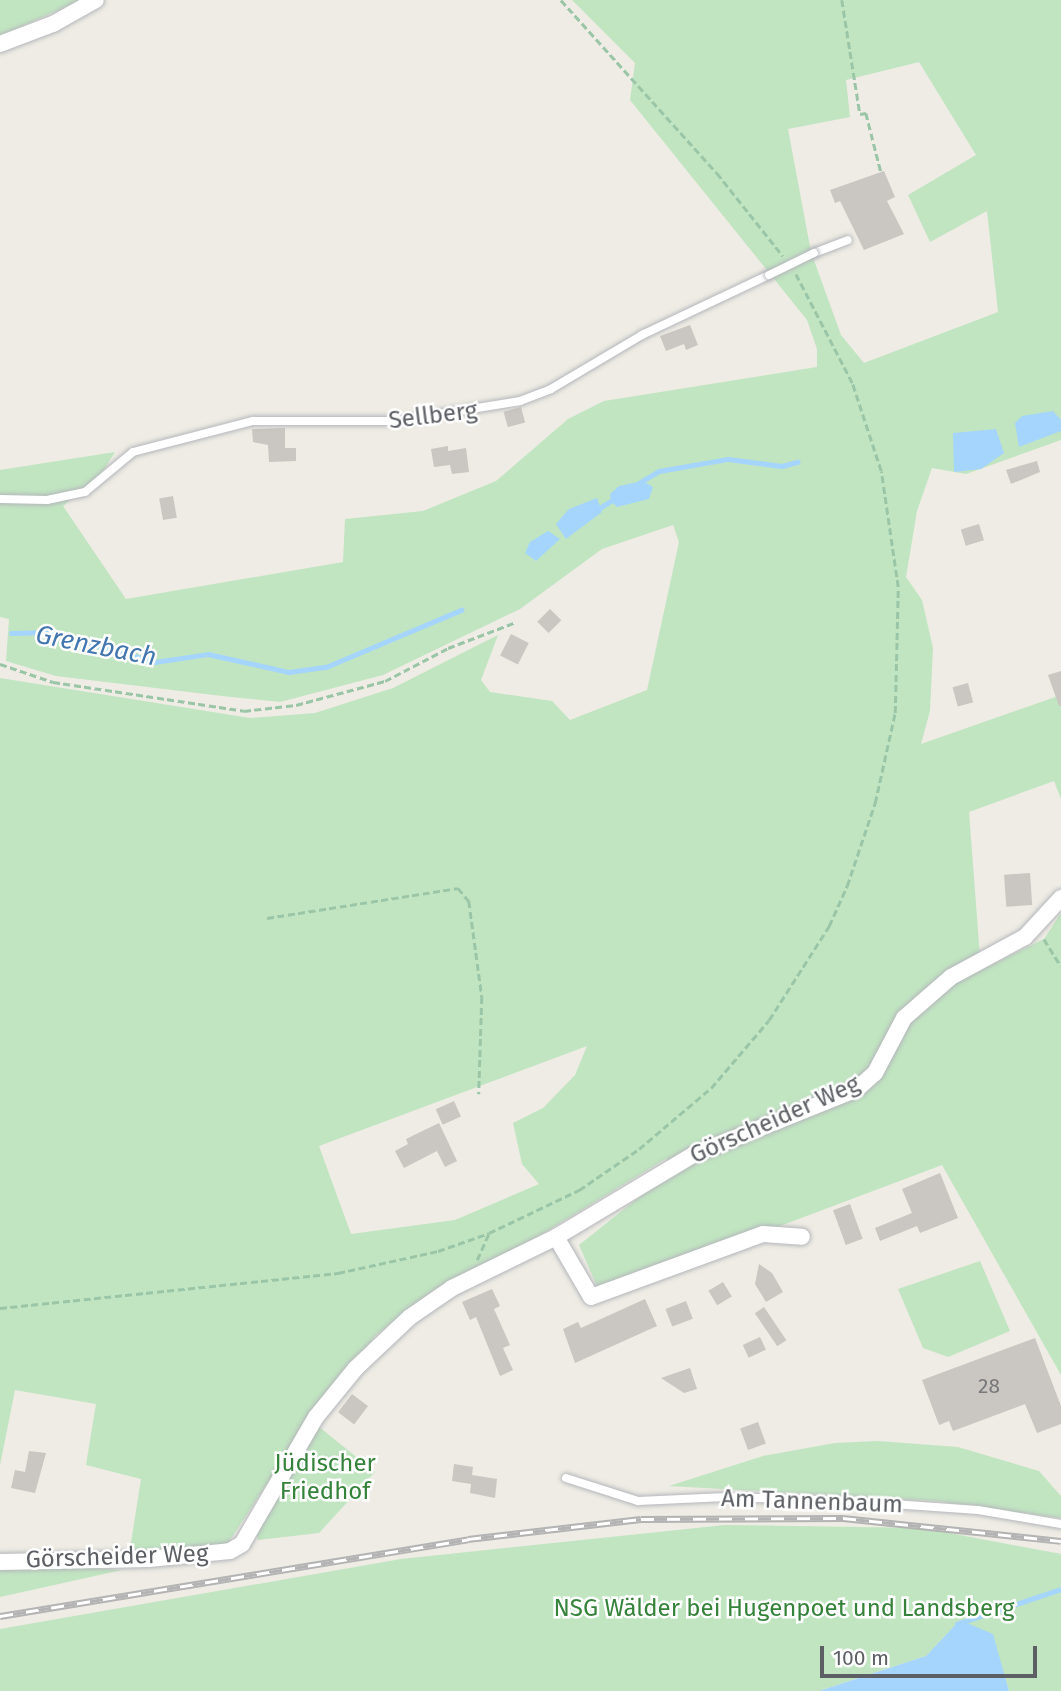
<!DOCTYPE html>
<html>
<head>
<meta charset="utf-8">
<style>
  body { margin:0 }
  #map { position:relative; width:1061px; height:1691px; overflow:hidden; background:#eeece4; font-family:"Fira Sans",sans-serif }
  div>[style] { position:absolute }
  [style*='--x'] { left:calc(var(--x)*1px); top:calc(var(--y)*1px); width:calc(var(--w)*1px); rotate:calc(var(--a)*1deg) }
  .green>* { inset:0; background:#c1e5c1 }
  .water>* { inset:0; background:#a5d5fd }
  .stream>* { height:4.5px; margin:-2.25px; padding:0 2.25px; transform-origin:2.25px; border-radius:2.25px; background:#a5d5fd }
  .building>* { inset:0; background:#cac6c1; transform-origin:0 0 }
  .path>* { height:2.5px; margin-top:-1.25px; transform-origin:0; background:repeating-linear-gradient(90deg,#9ac6a7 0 7px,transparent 0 10.5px) }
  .roads { filter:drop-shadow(0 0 2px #b4b6bb) drop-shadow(0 0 2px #b4b6bb) }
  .service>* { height:8px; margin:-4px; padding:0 4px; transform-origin:4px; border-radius:4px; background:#fff }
  .minor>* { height:16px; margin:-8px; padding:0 8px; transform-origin:8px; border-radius:8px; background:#fff }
  .rail>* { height:7px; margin-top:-3.5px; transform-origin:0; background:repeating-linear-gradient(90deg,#fff 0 13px,#b3b3b4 0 26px); box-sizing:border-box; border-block:2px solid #b3b3b4 }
  .bridges { filter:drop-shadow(0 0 2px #b4b6bb) drop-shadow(0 0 2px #b4b6bb) }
  .service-bridge>* { height:8px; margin:-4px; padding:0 4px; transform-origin:4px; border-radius:4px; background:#fff }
  span { translate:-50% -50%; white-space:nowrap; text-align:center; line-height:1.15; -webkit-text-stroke:5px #fff; paint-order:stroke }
  .number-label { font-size:21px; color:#78797b }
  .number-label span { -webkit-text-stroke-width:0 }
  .street-label { font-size:24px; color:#5c5f64 }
  .park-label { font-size:24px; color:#35823a }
  .water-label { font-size:26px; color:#4276af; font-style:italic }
  .scale { position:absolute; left:820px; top:1646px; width:217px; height:32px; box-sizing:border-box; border:4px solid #5c5f64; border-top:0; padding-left:9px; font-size:21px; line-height:24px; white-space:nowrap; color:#5c5f64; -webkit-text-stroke:5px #fff; paint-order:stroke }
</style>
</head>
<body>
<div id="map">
  <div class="green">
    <i style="clip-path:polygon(0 0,81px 0,0 36px)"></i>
    <i style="clip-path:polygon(evenodd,572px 0,1061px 0,1061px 440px,966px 474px,932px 468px,917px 511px,906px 577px,922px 600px,933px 648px,930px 711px,921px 744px,1061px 695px,1061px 799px,1054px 781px,969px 812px,981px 970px,1044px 939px,1061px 913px,1061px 1375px,942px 1165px,759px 1234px,597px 1286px,579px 1245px,667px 1175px,667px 1158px,542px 1234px,432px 1291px,376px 1335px,315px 1411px,228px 1543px,181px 1554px,130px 1549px,141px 1479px,86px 1465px,96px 1404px,15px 1390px,0 1465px,0 678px,250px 718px,315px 713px,393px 688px,498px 635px,481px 680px,490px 692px,552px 701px,570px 720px,647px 690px,679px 542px,673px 525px,602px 549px,520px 609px,383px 675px,280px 702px,222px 696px,56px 676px,6px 661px,9px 619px,0 617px,0 470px,115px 452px,103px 471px,63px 506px,126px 599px,343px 562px,345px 519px,423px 511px,496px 481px,568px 419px,604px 401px,817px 367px,817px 349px,807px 320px,630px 100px,635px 63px,572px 0,919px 62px,976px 155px,908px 195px,930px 242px,987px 211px,998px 312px,864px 363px,841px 335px,811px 252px,788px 129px,850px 117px,846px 80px,919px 62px,572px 0,587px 1046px,575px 1075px,543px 1108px,513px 1123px,522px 1164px,539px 1184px,455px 1220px,351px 1234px,319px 1146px,587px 1046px)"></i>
    <i style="clip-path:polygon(980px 1261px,1010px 1331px,948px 1357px,923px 1348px,898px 1289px)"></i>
    <i style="clip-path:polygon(318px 1426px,375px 1472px,319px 1533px,258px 1540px,255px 1524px)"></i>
    <i style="clip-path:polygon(878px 1441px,958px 1447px,1039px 1471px,1061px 1496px,1061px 1518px,936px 1501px,669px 1486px,763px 1456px,835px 1443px)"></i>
    <i style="clip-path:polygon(725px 1525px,923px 1528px,1061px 1554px,1061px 1691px,1009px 1691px,1005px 1677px,960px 1620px,926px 1656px,819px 1691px,0 1691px,0 1629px,401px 1559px)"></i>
    <i style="clip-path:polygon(58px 1566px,122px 1570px,0 1597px,0 1567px)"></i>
  </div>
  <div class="water">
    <i style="clip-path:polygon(1053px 411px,1061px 420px,1061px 431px,1019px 447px,1015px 423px,1022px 416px)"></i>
    <i style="clip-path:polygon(996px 429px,1004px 453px,981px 469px,954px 472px,953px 433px)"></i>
    <i style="clip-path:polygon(643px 481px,653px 487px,649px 499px,617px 507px,611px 501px,610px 494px,619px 486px)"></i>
    <i style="clip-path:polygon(597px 498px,602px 512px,566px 539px,556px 524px,569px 509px)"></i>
    <i style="clip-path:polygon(548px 531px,560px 539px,536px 561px,525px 553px,530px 542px)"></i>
    <i style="clip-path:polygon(960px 1620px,993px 1634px,1009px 1691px,819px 1691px,926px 1656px)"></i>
  </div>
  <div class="stream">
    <i style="--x:639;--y:483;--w:23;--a:-31"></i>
    <i style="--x:659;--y:471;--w:70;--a:-9.9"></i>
    <i style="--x:728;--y:459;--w:54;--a:7.4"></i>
    <i style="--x:782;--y:466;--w:16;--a:-15"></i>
    <i style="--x:598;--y:509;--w:19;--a:-32"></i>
    <i style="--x:11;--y:633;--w:41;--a:-1.4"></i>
    <i style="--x:52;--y:632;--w:107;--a:16.2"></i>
    <i style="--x:155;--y:662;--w:54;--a:-8.6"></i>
    <i style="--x:208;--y:654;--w:83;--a:12.5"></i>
    <i style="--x:289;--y:672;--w:37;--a:-8"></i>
    <i style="--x:326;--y:667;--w:147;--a:-22.9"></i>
    <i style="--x:957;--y:1624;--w:110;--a:-18.6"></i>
  </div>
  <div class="building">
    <i style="clip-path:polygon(884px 171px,895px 197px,887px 201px,904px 234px,864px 250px,840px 201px,835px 203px,830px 190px)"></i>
    <i style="clip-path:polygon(690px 325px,698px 345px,686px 350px,684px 344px,666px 351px,660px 336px)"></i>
    <i style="left:521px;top:407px;width:16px;height:18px;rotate:75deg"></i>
    <i style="clip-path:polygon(285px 428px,285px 448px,296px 448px,296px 461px,269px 462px,268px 445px,253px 442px,252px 429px)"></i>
    <i style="clip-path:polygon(448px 446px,448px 451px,466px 448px,469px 472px,452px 474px,450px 465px,434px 467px,431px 449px)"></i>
    <i style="clip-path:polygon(1037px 461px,1040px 472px,1011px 484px,1006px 470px)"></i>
    <i style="left:173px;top:496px;width:22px;height:14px;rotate:80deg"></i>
    <i style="left:979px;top:524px;width:17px;height:19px;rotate:73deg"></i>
    <i style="left:550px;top:609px;width:16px;height:18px;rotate:45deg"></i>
    <i style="left:511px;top:634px;width:20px;height:24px;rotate:27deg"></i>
    <i style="clip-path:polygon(1061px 671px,1061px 706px,1059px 706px,1048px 675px)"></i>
    <i style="left:968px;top:683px;width:20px;height:16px;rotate:75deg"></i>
    <i style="left:1030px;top:873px;width:32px;height:26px;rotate:86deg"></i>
    <i style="left:454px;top:1101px;width:17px;height:20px;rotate:66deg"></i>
    <i style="clip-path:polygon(439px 1123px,457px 1161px,445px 1167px,437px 1151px,404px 1168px,395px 1151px,408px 1144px,406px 1139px)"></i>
    <i style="clip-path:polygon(940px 1173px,958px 1218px,920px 1233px,917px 1226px,880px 1241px,875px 1228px,912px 1213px,902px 1189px)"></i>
    <i style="left:850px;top:1204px;width:37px;height:18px;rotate:70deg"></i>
    <i style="clip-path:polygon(759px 1264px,772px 1273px,783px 1292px,766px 1302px,755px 1284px)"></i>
    <i style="left:723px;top:1282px;width:17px;height:17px;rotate:59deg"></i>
    <i style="clip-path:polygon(492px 1289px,500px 1306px,494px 1309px,510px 1345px,503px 1348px,513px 1370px,500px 1376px,476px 1317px,470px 1320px,462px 1302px)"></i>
    <i style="clip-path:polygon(645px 1299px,657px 1326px,575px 1363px,563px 1329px,578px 1322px,581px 1328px)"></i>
    <i style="left:686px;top:1301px;width:19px;height:22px;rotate:69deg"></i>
    <i style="left:764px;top:1307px;width:40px;height:11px;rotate:56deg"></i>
    <i style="left:760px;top:1337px;width:14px;height:19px;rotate:65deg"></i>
    <i style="clip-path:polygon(1035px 1338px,1061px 1406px,1061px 1424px,1037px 1433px,1025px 1404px,953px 1431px,949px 1421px,939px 1425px,922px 1380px)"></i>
    <i style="clip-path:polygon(690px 1368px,697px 1389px,684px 1393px,661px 1378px)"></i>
    <i style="left:352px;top:1394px;width:20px;height:23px;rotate:37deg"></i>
    <i style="left:758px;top:1422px;width:23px;height:19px;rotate:70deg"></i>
    <i style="clip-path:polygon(29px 1451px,46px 1453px,35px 1493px,11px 1488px,15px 1470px,25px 1472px)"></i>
    <i style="clip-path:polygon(454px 1464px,473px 1467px,472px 1475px,497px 1479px,495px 1498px,470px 1493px,471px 1484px,452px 1481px)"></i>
  </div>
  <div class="path">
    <i style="--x:561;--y:0;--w:233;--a:48"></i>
    <i style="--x:717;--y:173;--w:106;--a:51.5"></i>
    <i style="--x:842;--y:0;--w:115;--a:81"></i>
    <i style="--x:860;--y:114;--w:6;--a:-9"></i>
    <i style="--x:866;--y:113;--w:61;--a:75.7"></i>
    <i style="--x:0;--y:664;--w:56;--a:18.8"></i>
    <i style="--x:53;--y:682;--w:193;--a:8.6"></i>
    <i style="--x:244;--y:711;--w:52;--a:-6.6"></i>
    <i style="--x:296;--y:705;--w:92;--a:-15.1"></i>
    <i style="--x:385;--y:681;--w:71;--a:-27.6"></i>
    <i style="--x:448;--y:648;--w:73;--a:-20.9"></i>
    <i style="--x:267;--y:918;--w:193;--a:-8.9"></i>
    <i style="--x:458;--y:888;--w:17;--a:50"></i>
    <i style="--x:469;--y:901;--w:97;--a:82.3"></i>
    <i style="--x:482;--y:997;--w:97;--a:91.8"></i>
    <i style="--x:1044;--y:939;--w:32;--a:58"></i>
    <i style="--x:477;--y:1260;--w:30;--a:-66"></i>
    <i style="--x:0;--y:1308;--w:340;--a:-5.9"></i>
    <i style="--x:338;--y:1273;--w:102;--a:-12.4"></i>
    <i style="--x:438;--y:1251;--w:54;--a:-19.4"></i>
    <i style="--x:489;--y:1233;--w:100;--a:-25.5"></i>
    <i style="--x:579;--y:1190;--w:73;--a:-34.3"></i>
    <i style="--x:639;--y:1149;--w:94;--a:-40.3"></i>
    <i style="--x:711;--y:1088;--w:89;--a:-49.5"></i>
    <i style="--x:769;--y:1020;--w:112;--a:-57.4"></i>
    <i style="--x:829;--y:926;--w:44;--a:-65.8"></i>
    <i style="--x:847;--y:886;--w:88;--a:-71.4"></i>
    <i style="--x:875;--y:803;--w:92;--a:-77.5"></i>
    <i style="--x:895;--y:713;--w:126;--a:-88.6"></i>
    <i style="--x:898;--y:587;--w:117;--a:-98.3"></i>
    <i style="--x:881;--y:471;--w:93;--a:-108.2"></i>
    <i style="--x:852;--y:383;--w:124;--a:-117.4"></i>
  </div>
  <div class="roads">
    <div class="service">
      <i style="--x:814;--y:253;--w:36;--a:-21"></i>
      <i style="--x:0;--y:499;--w:47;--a:1.2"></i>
      <i style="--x:47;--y:500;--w:39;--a:-12"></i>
      <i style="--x:85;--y:492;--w:62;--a:-39.8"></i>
      <i style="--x:133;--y:452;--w:124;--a:-14.5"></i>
      <i style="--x:253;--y:421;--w:144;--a:0"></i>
      <i style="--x:397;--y:421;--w:125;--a:-9.2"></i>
      <i style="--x:520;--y:401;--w:33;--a:-21"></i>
      <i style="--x:551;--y:389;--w:106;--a:-30.7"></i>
      <i style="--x:642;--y:335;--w:140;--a:-25.3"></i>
      <i style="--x:566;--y:1478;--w:76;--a:17.7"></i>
      <i style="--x:638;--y:1501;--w:88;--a:-2.6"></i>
      <i style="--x:726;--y:1497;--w:124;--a:1.8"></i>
      <i style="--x:850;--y:1501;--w:128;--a:4"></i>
      <i style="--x:978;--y:1510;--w:84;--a:9.6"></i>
    </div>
    <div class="minor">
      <i style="--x:0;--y:44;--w:57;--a:-20.7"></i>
      <i style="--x:53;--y:24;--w:49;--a:-29.2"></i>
      <i style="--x:556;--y:1237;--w:69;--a:59.7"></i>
      <i style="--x:591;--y:1297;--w:183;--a:-20.1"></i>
      <i style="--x:763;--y:1234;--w:39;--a:4"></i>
      <i style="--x:0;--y:1562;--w:149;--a:-1.2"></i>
      <i style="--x:149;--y:1559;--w:81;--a:-5.6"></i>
      <i style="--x:230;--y:1551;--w:14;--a:-30"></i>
      <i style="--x:242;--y:1544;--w:147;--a:-59.8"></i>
      <i style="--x:316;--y:1417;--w:63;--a:-50.8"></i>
      <i style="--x:356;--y:1368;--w:74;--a:-43.4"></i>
      <i style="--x:410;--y:1317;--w:51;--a:-34.6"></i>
      <i style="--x:452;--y:1288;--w:116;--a:-26.1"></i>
      <i style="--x:556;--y:1237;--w:160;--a:-30.9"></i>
      <i style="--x:693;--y:1155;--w:177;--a:-21.9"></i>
      <i style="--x:857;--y:1089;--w:24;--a:-42"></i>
      <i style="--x:875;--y:1073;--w:62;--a:-62.2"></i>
      <i style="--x:904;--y:1018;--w:62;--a:-41.1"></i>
      <i style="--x:951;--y:977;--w:84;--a:-28.4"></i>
      <i style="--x:1025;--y:937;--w:53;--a:-47.3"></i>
    </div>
  </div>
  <div class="rail">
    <i style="--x:0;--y:1616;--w:474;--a:-9.3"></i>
    <i style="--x:468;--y:1539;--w:174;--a:-6.6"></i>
    <i style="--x:641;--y:1519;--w:202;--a:-0.3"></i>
    <i style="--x:843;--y:1518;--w:219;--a:6"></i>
  </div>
  <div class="bridges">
    <div class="service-bridge">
      <i style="--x:769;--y:275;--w:50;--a:-26.1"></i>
    </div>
  </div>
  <div class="number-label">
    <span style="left:989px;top:1386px">28</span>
  </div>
  <div class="street-label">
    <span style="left:433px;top:416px;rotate:-7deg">Sellberg</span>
    <span style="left:775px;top:1120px;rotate:-24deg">Görscheider Weg</span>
    <span style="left:812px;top:1502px;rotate:2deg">Am Tannenbaum</span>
    <span style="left:117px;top:1557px;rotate:-2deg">Görscheider Weg</span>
  </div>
  <div class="park-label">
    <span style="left:325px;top:1478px">Jüdischer<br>Friedhof</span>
    <span style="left:784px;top:1609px">NSG Wälder bei Hugenpoet und Landsberg</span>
  </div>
  <div class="water-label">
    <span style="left:96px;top:646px;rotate:11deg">Grenzbach</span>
  </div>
  <div class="scale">100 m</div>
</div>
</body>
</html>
